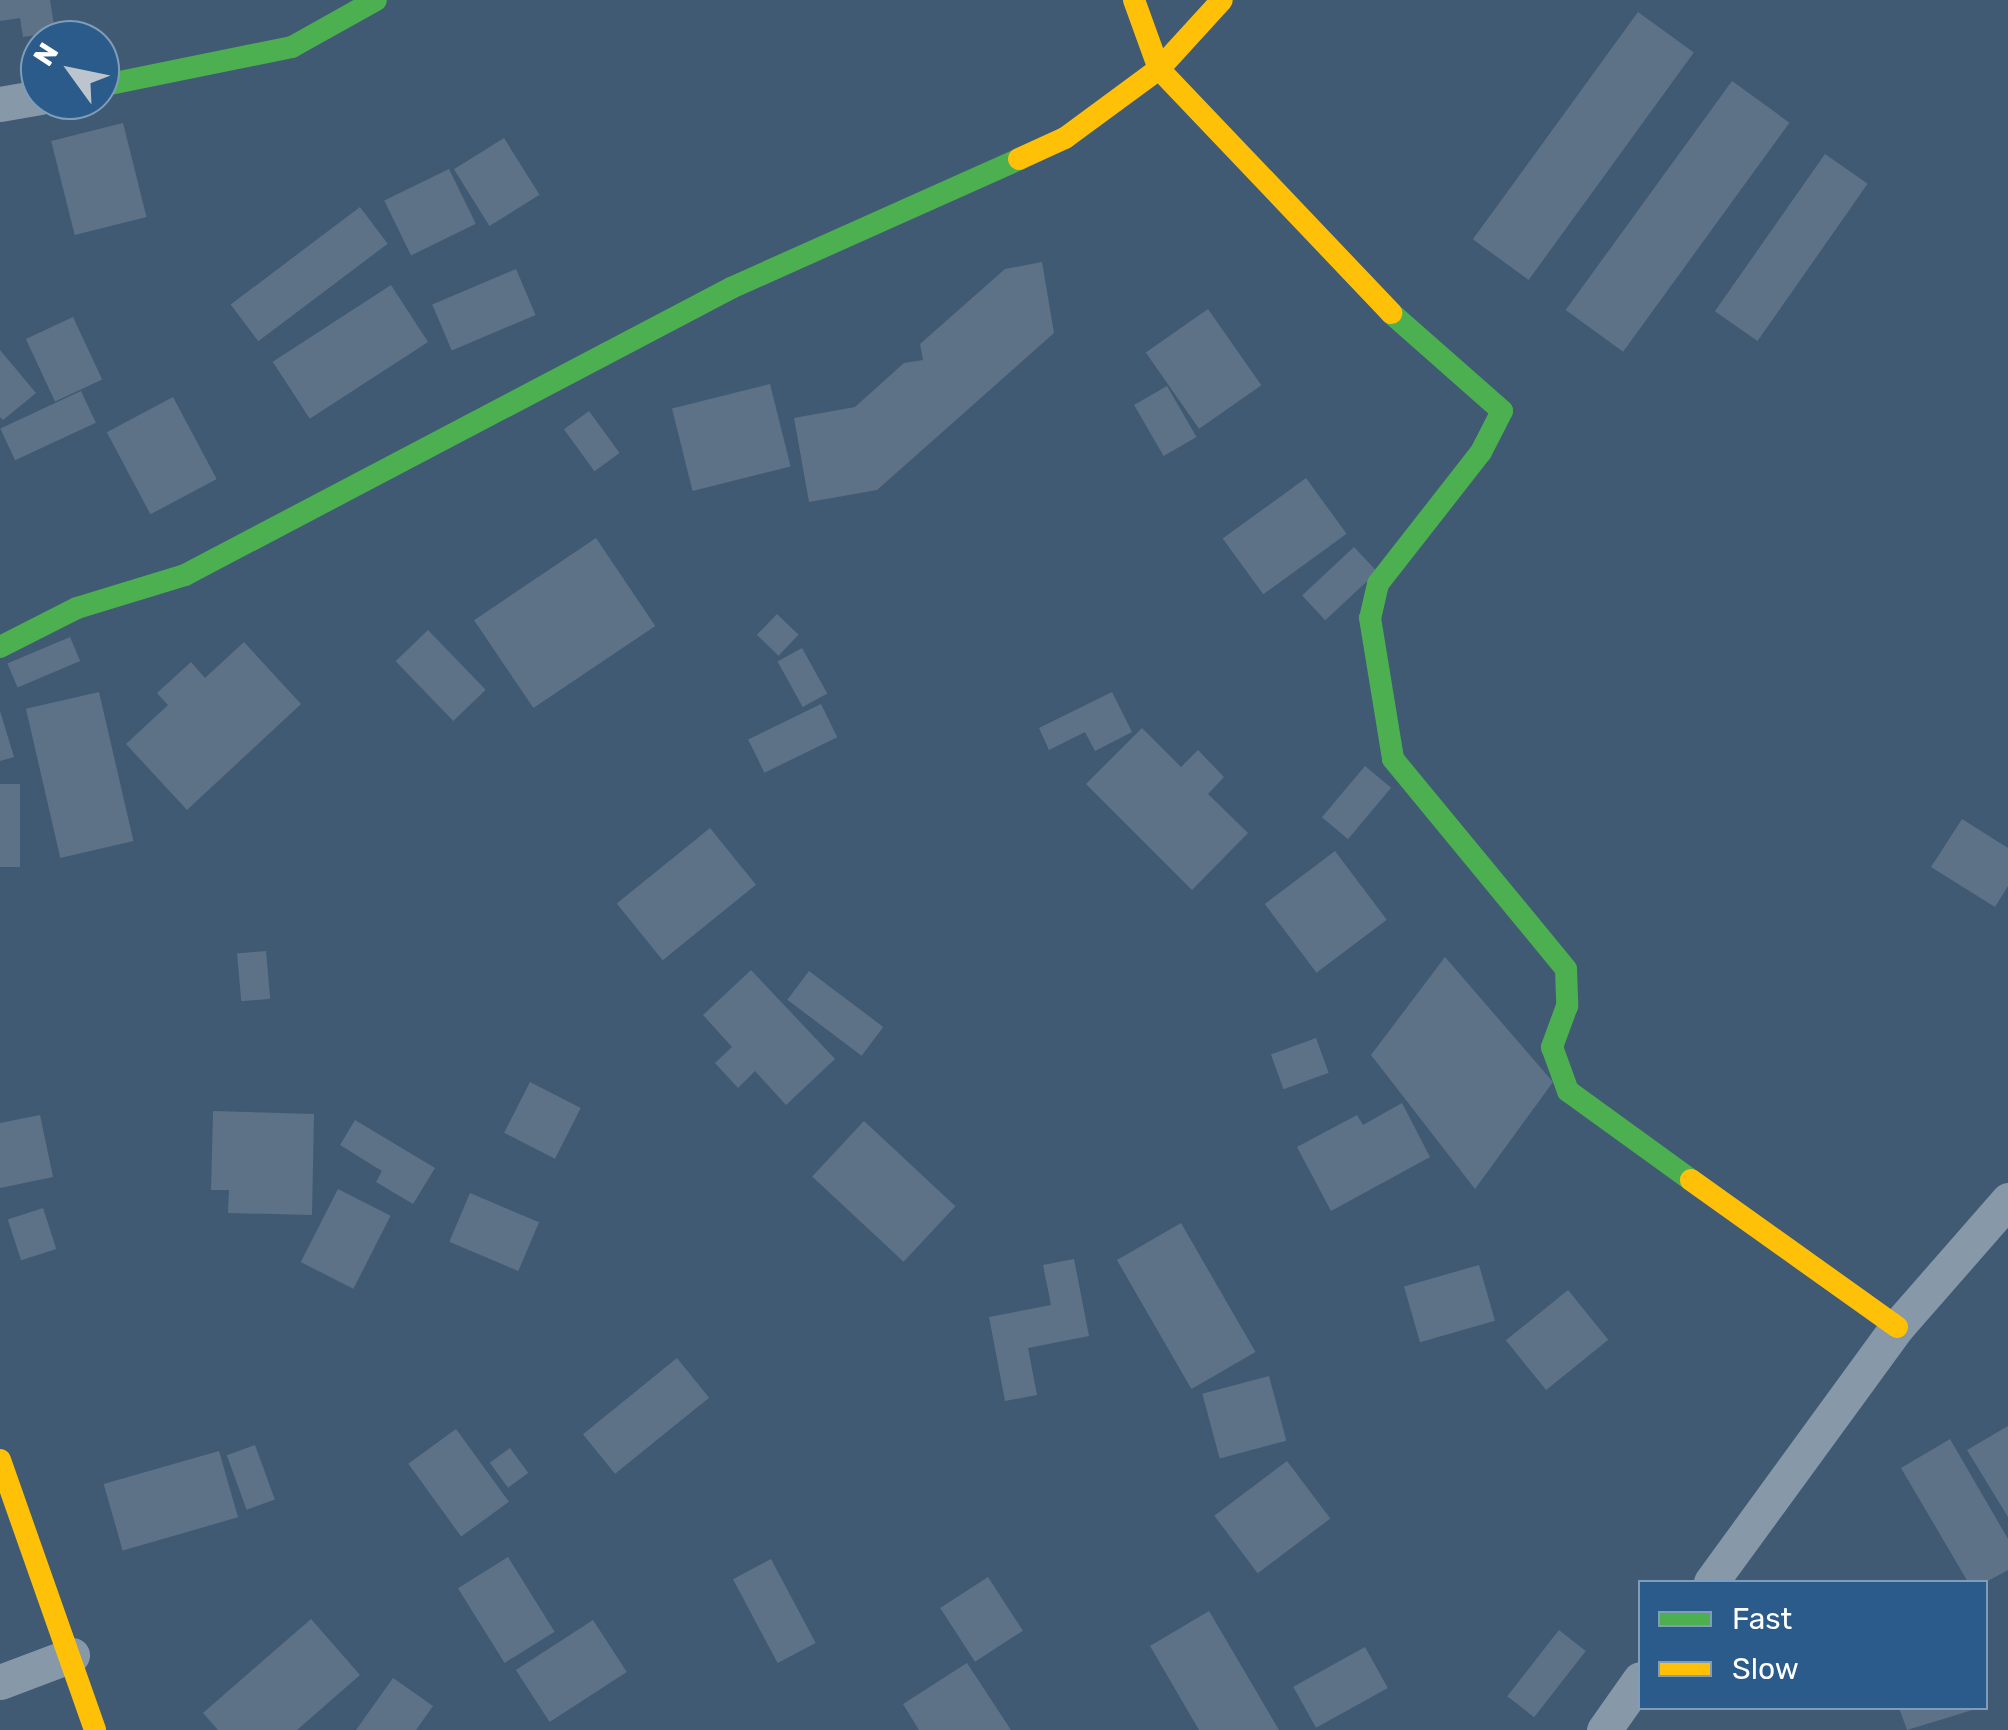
<!DOCTYPE html>
<html>
<head>
<meta charset="utf-8">
<style>
  body { margin:0 }
  #map { position:relative; width:2008px; height:1730px; overflow:hidden; background:#405a74; font-family:Rubik,sans-serif }
  div>[style] { position:absolute }
  [style*='--x'] { left:calc(var(--x)*1px); top:calc(var(--y)*1px); width:calc(var(--w)*1px); rotate:calc(var(--a)*1deg) }
  .building>* { inset:0; background:#5d7286; transform-origin:0 0 }
  .street>* { height:35px; margin:-17.5px; padding:0 17.5px; transform-origin:17.5px; border-radius:17.5px; background:#8798a9 }
  .fast>* { height:22px; margin:-11px; padding:0 11px; transform-origin:11px; border-radius:11px; background:#4caf50 }
  .slow>* { height:22px; margin:-11px; padding:0 11px; transform-origin:11px; border-radius:11px; background:#ffc107 }
  span { translate:-50% -50%; white-space:nowrap; text-align:center; line-height:1.15; -webkit-text-stroke:10px #2a5b8a; paint-order:stroke }
  .legend { position:absolute; left:1638px; top:1580px; width:350px; height:130px; box-sizing:border-box; background:#2a5b8a; border:2px solid #7f9db9; margin:0; padding:12px 18px; list-style:none; font-size:30px; color:#fff }
  .legend li { display:flex; align-items:center; gap:20px; height:50px }
  .legend b { width:50px; border:2px solid #7f9db9 }
  .north { position:absolute; left:20px; top:20px; width:100px; height:100px; box-sizing:border-box; background:#2a5b8a; border:2px solid #7f9db9; border-radius:50%; rotate:303deg; font-size:28px; font-weight:700; line-height:40px; text-align:center; color:#fff }
  .north::after { content:''; display:block; margin:auto; width:35px; height:45px; background:#bcc5ce; clip-path:polygon(50% 0,100% 100%,50% 72%,0 100%) }
</style>
</head>
<body>
<div id="map">
  <div class="building">
    <i style="clip-path:polygon(0 0,50px 0,55px 32px,23px 37px,20px 18px,0 21px)"></i>
    <i style="left:1638px;top:12px;width:69px;height:281px;rotate:36deg"></i>
    <i style="left:1732px;top:81px;width:71px;height:283px;rotate:36deg"></i>
    <i style="left:123px;top:123px;width:97px;height:74px;rotate:76deg"></i>
    <i style="left:504px;top:138px;width:67px;height:59px;rotate:58deg"></i>
    <i style="left:1825px;top:154px;width:52px;height:192px;rotate:35deg"></i>
    <i style="left:449px;top:169px;width:61px;height:72px;rotate:64deg"></i>
    <i style="left:360px;top:207px;width:46px;height:162px;rotate:53deg"></i>
    <i style="clip-path:polygon(1042px 262px,1054px 333px,877px 490px,809px 502px,794px 418px,855px 407px,904px 363px,923px 360px,920px 344px,1005px 269px)"></i>
    <i style="left:516px;top:269px;width:50px;height:91px;rotate:67deg"></i>
    <i style="left:391px;top:285px;width:68px;height:141px;rotate:57deg"></i>
    <i style="left:1208px;top:309px;width:93px;height:76px;rotate:55deg"></i>
    <i style="left:73px;top:317px;width:69px;height:52px;rotate:65deg"></i>
    <i style="clip-path:polygon(0 350px,36px 393px,3px 420px,0 417px)"></i>
    <i style="left:770px;top:384px;width:85px;height:101px;rotate:76deg"></i>
    <i style="left:1167px;top:386px;width:59px;height:38px;rotate:60deg"></i>
    <i style="left:81px;top:391px;width:35px;height:89px;rotate:65deg"></i>
    <i style="left:173px;top:397px;width:93px;height:75px;rotate:62deg"></i>
    <i style="left:589px;top:411px;width:52px;height:31px;rotate:54deg"></i>
    <i style="left:1306px;top:478px;width:69px;height:103px;rotate:54deg"></i>
    <i style="left:596px;top:538px;width:106px;height:147px;rotate:56deg"></i>
    <i style="left:1354px;top:547px;width:34px;height:71px;rotate:47deg"></i>
    <i style="left:777px;top:614px;width:30px;height:29px;rotate:44deg"></i>
    <i style="left:428px;top:630px;width:83px;height:45px;rotate:46deg"></i>
    <i style="left:70px;top:637px;width:26px;height:68px;rotate:67deg"></i>
    <i style="clip-path:polygon(244px 642px,301px 704px,187px 810px,126px 744px,168px 705px,157px 693px,191px 662px,205px 678px)"></i>
    <i style="left:802px;top:648px;width:52px;height:28px;rotate:61deg"></i>
    <i style="left:99px;top:692px;width:153px;height:75px;rotate:77deg"></i>
    <i style="clip-path:polygon(1112px 692px,1132px 732px,1095px 751px,1085px 732px,1049px 750px,1039px 728px)"></i>
    <i style="left:821px;top:704px;width:37px;height:81px;rotate:64deg"></i>
    <i style="clip-path:polygon(0 711px,14px 757px,0 761px)"></i>
    <i style="clip-path:polygon(1142px 728px,1181px 767px,1198px 750px,1224px 777px,1208px 794px,1248px 833px,1192px 890px,1086px 784px)"></i>
    <i style="left:1365px;top:766px;width:34px;height:67px;rotate:40deg"></i>
    <i style="left:0;top:784px;width:20px;height:83px"></i>
    <i style="clip-path:polygon(1962px 819px,2008px 848px,2008px 886px,1995px 907px,1931px 867px)"></i>
    <i style="left:710px;top:828px;width:73px;height:120px;rotate:51deg"></i>
    <i style="left:1335px;top:851px;width:86px;height:88px;rotate:53deg"></i>
    <i style="left:266px;top:951px;width:48px;height:29px;rotate:85deg"></i>
    <i style="clip-path:polygon(1445px 957px,1553px 1082px,1475px 1189px,1371px 1055px)"></i>
    <i style="clip-path:polygon(751px 970px,835px 1059px,786px 1105px,755px 1071px,738px 1088px,715px 1063px,732px 1047px,703px 1015px)"></i>
    <i style="left:809px;top:971px;width:93px;height:36px;rotate:37deg"></i>
    <i style="left:1316px;top:1038px;width:37px;height:48px;rotate:70deg"></i>
    <i style="left:530px;top:1082px;width:57px;height:57px;rotate:27deg"></i>
    <i style="clip-path:polygon(1402px 1103px,1430px 1157px,1331px 1211px,1297px 1147px,1357px 1115px,1363px 1125px)"></i>
    <i style="clip-path:polygon(213px 1111px,314px 1114px,312px 1215px,228px 1213px,229px 1190px,211px 1190px)"></i>
    <i style="clip-path:polygon(40px 1115px,53px 1177px,0 1188px,0 1123px)"></i>
    <i style="clip-path:polygon(355px 1120px,435px 1168px,413px 1204px,376px 1182px,382px 1171px,340px 1145px)"></i>
    <i style="left:864px;top:1121px;width:125px;height:76px;rotate:43deg"></i>
    <i style="left:338px;top:1189px;width:59px;height:82px;rotate:27deg"></i>
    <i style="left:470px;top:1193px;width:75px;height:53px;rotate:23deg"></i>
    <i style="left:43px;top:1208px;width:43px;height:37px;rotate:72deg"></i>
    <i style="left:1181px;top:1223px;width:149px;height:74px;rotate:60deg"></i>
    <i style="clip-path:polygon(1074px 1259px,1089px 1336px,1028px 1348px,1037px 1395px,1005px 1401px,989px 1317px,1051px 1305px,1043px 1265px)"></i>
    <i style="left:1479px;top:1265px;width:58px;height:78px;rotate:74deg"></i>
    <i style="left:1568px;top:1290px;width:64px;height:80px;rotate:51deg"></i>
    <i style="left:677px;top:1358px;width:51px;height:121px;rotate:51deg"></i>
    <i style="left:1269px;top:1376px;width:67px;height:69px;rotate:75deg"></i>
    <i style="clip-path:polygon(2008px 1426px,2008px 1517px,1967px 1450px)"></i>
    <i style="left:456px;top:1429px;width:90px;height:59px;rotate:54deg"></i>
    <i style="clip-path:polygon(1950px 1439px,2008px 1539px,2008px 1570px,1986px 1582px,1968px 1582px,1901px 1468px)"></i>
    <i style="left:255px;top:1445px;width:58px;height:30px;rotate:70deg"></i>
    <i style="left:510px;top:1448px;width:31px;height:25px;rotate:54deg"></i>
    <i style="left:219px;top:1451px;width:69px;height:120px;rotate:74deg"></i>
    <i style="left:1287px;top:1461px;width:72px;height:91px;rotate:53deg"></i>
    <i style="left:508px;top:1557px;width:88px;height:59px;rotate:58deg"></i>
    <i style="left:771px;top:1559px;width:95px;height:43px;rotate:62deg"></i>
    <i style="left:988px;top:1577px;width:64px;height:57px;rotate:57deg"></i>
    <i style="clip-path:polygon(1209px 1611px,1279px 1730px,1199px 1730px,1150px 1646px)"></i>
    <i style="clip-path:polygon(311px 1619px,360px 1675px,297px 1730px,218px 1730px,203px 1713px)"></i>
    <i style="left:593px;top:1620px;width:62px;height:92px;rotate:57deg"></i>
    <i style="left:1559px;top:1630px;width:34px;height:84px;rotate:38deg"></i>
    <i style="left:1365px;top:1647px;width:47px;height:82px;rotate:61deg"></i>
    <i style="clip-path:polygon(967px 1663px,1011px 1730px,919px 1730px,903px 1704px)"></i>
    <i style="clip-path:polygon(393px 1678px,433px 1706px,416px 1730px,356px 1730px)"></i>
    <i style="clip-path:polygon(1899px 1708px,1979px 1708px,1907px 1730px)"></i>
  </div>
  <div class="street">
    <i style="--x:0;--y:104;--w:41;--a:-9.9"></i>
    <i style="--x:1711;--y:1582;--w:316;--a:-53.9"></i>
    <i style="--x:1897;--y:1327;--w:169;--a:-48.8"></i>
    <i style="--x:0;--y:1682;--w:77;--a:-20.6"></i>
    <i style="--x:1604;--y:1730;--w:62;--a:-54.8"></i>
  </div>
  <div class="fast">
    <i style="--x:100;--y:86;--w:196;--a:-11.5"></i>
    <i style="--x:292;--y:47;--w:96;--a:-29.2"></i>
    <i style="--x:1391;--y:313;--w:148;--a:41.4"></i>
    <i style="--x:1502;--y:411;--w:46;--a:117.1"></i>
    <i style="--x:1481;--y:452;--w:167;--a:128"></i>
    <i style="--x:1378;--y:584;--w:35;--a:103"></i>
    <i style="--x:1370;--y:618;--w:143;--a:80.7"></i>
    <i style="--x:1393;--y:759;--w:272;--a:50.5"></i>
    <i style="--x:1566;--y:969;--w:37;--a:88"></i>
    <i style="--x:1567;--y:1006;--w:44;--a:110.1"></i>
    <i style="--x:1552;--y:1047;--w:47;--a:70"></i>
    <i style="--x:1568;--y:1091;--w:152;--a:35.9"></i>
    <i style="--x:0;--y:647;--w:86;--a:-26.9"></i>
    <i style="--x:77;--y:608;--w:113;--a:-17"></i>
    <i style="--x:185;--y:575;--w:617;--a:-27.73"></i>
    <i style="--x:731;--y:288;--w:316;--a:-24.1"></i>
  </div>
  <div class="slow">
    <i style="--x:1134;--y:0;--w:73;--a:70.1"></i>
    <i style="--x:1159;--y:69;--w:337;--a:46.4"></i>
    <i style="--x:1019;--y:159;--w:51;--a:-24.5"></i>
    <i style="--x:1065;--y:138;--w:117;--a:-36.3"></i>
    <i style="--x:1159;--y:69;--w:93;--a:-47.6"></i>
    <i style="--x:1691;--y:1180;--w:253;--a:35.5"></i>
    <i style="--x:0;--y:1460;--w:286;--a:70.6"></i>
  </div>
  <ul class="legend">
  <li><b style="height:12px;background:#4caf50"></b>Fast</li>
  <li><b style="height:12px;background:#ffc107"></b>Slow</li>
  </ul>
  <div class="north">N</div>
</div>
</body>
</html>
